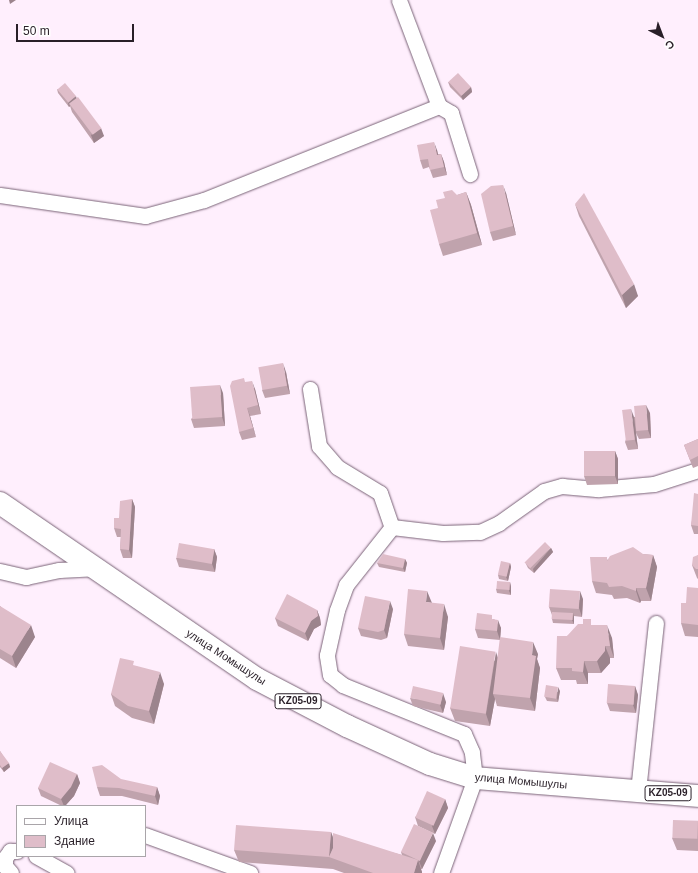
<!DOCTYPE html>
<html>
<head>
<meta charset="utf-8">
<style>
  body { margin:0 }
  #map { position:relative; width:698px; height:873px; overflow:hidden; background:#ffeffd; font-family:Helvetica,sans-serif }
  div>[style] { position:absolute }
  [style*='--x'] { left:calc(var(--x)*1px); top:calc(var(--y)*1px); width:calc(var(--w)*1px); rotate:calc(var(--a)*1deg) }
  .roads { filter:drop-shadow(0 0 1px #7a6377) drop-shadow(0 0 1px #7a6377) }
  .street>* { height:15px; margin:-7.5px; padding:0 7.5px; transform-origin:7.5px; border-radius:7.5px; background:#fff }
  .primary>* { height:22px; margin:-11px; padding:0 11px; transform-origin:11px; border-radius:11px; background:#fff }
  .wall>* { inset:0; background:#c0a3ad }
  .shaded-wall>* { inset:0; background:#9c848d }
  .building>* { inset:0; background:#dfbdc9; transform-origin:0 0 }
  span { translate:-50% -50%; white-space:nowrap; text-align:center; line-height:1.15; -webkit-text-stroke:3.5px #fff; paint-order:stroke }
  .shield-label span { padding:1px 3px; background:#fff; border:1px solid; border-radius:3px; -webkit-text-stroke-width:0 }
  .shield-label { font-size:10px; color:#291f28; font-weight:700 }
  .street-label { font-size:11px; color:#291f28 }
  .legend { position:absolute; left:16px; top:805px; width:130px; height:52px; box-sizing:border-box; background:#fff; border:1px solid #a9a5a9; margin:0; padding:5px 7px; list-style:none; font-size:12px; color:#291f28 }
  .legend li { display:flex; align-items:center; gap:8px; height:20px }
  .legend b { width:20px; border:1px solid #a9a5a9 }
  .north { position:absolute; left:642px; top:16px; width:40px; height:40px; -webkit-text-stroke:3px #fff; paint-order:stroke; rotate:138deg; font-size:11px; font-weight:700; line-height:16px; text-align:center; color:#291f28 }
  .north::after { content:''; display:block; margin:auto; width:14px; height:18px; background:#291f28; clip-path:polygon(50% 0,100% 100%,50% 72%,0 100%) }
  .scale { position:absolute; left:16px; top:24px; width:118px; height:18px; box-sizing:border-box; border:2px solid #291f28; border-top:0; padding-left:5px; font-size:12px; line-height:14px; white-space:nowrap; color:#291f28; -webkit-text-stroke:3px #fff; paint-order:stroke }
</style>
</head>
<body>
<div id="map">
  <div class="roads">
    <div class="street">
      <i style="--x:439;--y:106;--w:14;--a:30"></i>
      <i style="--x:451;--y:113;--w:64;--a:72.7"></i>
      <i style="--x:0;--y:195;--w:147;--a:8.2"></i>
      <i style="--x:145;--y:216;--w:61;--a:-15.2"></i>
      <i style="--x:204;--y:200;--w:253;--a:-21.8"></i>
      <i style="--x:439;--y:106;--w:113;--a:-110.7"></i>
      <i style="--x:310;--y:389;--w:58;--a:81"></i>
      <i style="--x:319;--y:446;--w:28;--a:49"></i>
      <i style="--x:337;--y:467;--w:50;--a:31.2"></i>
      <i style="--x:380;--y:493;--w:36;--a:71"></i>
      <i style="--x:0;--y:571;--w:27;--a:13"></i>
      <i style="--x:26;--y:577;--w:34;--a:-12"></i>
      <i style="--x:59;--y:570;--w:34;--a:-3"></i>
      <i style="--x:638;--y:791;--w:169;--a:-83.9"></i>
      <i style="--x:145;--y:835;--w:112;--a:19.9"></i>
      <i style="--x:36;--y:856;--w:35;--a:29"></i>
      <i style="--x:11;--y:873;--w:9;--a:-131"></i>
      <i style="--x:5;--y:866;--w:8;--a:-90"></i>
      <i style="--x:5;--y:858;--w:9;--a:-54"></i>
      <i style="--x:10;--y:851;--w:7;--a:0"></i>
      <i style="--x:441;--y:873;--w:101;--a:-70.3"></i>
      <i style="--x:475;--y:778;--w:26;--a:-97"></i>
      <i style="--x:472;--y:752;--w:20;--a:-114"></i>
      <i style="--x:464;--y:734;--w:131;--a:-158"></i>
      <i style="--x:343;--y:685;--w:16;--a:-142"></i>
      <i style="--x:330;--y:675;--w:20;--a:-99"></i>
      <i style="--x:327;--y:655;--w:46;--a:-77.5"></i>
      <i style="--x:337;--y:610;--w:27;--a:-70"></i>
      <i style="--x:346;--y:585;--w:74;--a:-51.6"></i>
      <i style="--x:392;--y:527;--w:51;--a:6.7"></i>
      <i style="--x:443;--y:533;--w:37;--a:-2"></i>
      <i style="--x:480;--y:532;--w:21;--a:-25"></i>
      <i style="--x:499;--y:523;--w:55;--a:-35.4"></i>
      <i style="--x:544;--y:491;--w:19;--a:-16"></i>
      <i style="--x:562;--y:486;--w:37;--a:5"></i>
      <i style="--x:599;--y:489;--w:55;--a:-5.2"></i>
      <i style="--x:654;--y:484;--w:46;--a:-17.7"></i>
    </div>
    <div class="primary">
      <i style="--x:0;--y:503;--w:311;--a:34.4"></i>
      <i style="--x:257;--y:679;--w:102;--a:27.6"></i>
      <i style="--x:347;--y:726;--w:91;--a:24.6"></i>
      <i style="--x:430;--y:764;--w:47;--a:17.3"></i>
      <i style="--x:475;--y:778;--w:224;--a:4.6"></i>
    </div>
  </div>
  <div class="wall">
    <i style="clip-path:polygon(448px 82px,471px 87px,472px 92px,463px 100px,450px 87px)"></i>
    <i style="clip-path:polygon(57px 89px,76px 98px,104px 136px,94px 143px,72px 112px,70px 106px,69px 107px,58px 93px)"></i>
    <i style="clip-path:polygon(437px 150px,438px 154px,441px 154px,444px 162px,447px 175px,433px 178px,429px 167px,423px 169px,420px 160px)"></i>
    <i style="clip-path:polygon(466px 192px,471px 205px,482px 245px,443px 256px,439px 244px,457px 195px)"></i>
    <i style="clip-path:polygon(506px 193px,516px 235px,493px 241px,490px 232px)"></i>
    <i style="clip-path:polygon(575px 204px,638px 296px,626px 308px,579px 216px)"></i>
    <i style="clip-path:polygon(286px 372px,290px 394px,265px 398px,262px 390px)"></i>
    <i style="clip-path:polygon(245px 382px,255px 389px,261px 414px,250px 416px,256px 437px,242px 440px,239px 432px)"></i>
    <i style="clip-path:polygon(223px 393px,225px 426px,194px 428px,191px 419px)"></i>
    <i style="clip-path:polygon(650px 413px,651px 438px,639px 439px,636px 433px,638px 449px,628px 450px,625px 442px,634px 417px)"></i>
    <i style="clip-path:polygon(698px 439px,698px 466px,693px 468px,684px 445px)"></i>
    <i style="clip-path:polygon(615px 451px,618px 459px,618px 484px,587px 485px,584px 476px)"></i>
    <i style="clip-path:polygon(698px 494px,698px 534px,694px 534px,691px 525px)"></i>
    <i style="clip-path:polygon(132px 499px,135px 507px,132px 558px,123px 558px,120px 549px,121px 537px,117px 537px,114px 528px,119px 518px)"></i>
    <i style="clip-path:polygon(551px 548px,553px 552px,534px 573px,528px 568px,526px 564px)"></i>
    <i style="clip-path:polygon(214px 549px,217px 557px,215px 572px,179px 567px,176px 558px)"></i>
    <i style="clip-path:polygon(643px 554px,653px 555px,657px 567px,651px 601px,641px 601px,640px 603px,627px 598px,614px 599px,612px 595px,596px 593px,592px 581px,608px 559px)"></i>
    <i style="clip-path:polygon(698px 555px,698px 579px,697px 578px,692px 565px)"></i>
    <i style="clip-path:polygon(405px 559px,407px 563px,405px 572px,379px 567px,377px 563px)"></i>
    <i style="clip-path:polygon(510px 563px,511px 567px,508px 581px,499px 579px,498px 575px)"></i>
    <i style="clip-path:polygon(510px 582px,511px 587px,511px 595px,497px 593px,496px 589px)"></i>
    <i style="clip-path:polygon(698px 588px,698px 637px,685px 636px,681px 623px,686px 603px)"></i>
    <i style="clip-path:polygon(583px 599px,582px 617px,574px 616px,574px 624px,553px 623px,552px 619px,552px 615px,549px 607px)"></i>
    <i style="clip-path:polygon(432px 603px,448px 617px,444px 650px,408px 646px,404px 634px)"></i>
    <i style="clip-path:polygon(0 606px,35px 637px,16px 668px,0 658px)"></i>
    <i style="clip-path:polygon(393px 609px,387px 638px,381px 640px,361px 636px,358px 628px)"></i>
    <i style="clip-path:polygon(317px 610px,320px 618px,321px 625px,314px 629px,308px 641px,278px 626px,275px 618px)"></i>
    <i style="clip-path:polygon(494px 619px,501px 628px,500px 640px,478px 638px,475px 629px)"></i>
    <i style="clip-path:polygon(594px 625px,612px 638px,614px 658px,610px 658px,610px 663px,601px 673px,588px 673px,588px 684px,577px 684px,576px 680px,561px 680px,556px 668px,567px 636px)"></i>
    <i style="clip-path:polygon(538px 654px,537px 659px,540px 668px,535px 711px,497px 706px,495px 699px,490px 726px,455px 721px,450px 708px,498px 657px)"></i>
    <i style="clip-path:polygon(136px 666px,164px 684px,154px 724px,132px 718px,115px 706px,111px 694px)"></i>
    <i style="clip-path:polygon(635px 686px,638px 695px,636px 713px,610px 711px,607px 703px)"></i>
    <i style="clip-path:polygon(560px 691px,558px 702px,547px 701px,545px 697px)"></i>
    <i style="clip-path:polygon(410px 698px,446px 702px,443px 713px,413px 706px)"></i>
    <i style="clip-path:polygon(0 751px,10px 767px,4px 772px,0 767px)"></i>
    <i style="clip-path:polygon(77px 774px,80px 783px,74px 796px,65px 806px,62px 806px,41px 796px,38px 788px)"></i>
    <i style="clip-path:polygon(97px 787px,157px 787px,160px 796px,158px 805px,122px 796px,100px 796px)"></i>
    <i style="clip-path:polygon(445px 799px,448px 808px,435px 834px,418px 826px,415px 817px)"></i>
    <i style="clip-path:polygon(698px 821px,698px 851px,677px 850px,672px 838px)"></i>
    <i style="clip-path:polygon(331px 832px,333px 837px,402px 855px,401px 852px,436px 841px,422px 869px,421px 869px,422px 873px,344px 873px,333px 869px,239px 862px,234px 850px)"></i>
  </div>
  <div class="shaded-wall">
    <i style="clip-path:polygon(9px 0,16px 0,10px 4px)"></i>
    <i style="clip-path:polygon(471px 87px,472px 92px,463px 100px,461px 96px)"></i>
    <i style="clip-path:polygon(76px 96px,77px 100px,69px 104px,70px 106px,69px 107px,68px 103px)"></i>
    <i style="clip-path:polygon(101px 128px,104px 136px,94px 143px,91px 135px)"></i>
    <i style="clip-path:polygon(434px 142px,437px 150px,440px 163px,437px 155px)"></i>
    <i style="clip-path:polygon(441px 154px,444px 162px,447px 175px,444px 167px)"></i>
    <i style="clip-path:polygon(503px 185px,506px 193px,516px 235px,513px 226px)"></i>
    <i style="clip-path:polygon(466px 192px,471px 205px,482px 245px,477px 233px)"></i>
    <i style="clip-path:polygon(634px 284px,638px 296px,626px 308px,622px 295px)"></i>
    <i style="clip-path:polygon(283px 363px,286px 372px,290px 394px,287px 386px)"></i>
    <i style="clip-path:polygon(252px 381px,255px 389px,261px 414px,258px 405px)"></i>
    <i style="clip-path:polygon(220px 385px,223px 393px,225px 426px,222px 417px)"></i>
    <i style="clip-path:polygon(646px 405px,650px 413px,651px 438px,648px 430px)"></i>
    <i style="clip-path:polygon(247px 408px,250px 416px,256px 437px,253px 428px)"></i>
    <i style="clip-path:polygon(631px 409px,634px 417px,638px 449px,635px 440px)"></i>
    <i style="clip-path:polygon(615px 451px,618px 459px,618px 484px,615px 476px)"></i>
    <i style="clip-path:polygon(132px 499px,135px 507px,132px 558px,129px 550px)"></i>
    <i style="clip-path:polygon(551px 548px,553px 552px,534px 573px,533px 569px)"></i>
    <i style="clip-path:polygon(214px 549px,217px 557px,215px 572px,212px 564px)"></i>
    <i style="clip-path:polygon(653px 555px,657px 567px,651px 601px,646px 588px)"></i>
    <i style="clip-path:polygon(405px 559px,407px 563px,405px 572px,403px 568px)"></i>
    <i style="clip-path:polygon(510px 563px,511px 567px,508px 581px,506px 577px)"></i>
    <i style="clip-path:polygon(510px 582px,511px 587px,511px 595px,509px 591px)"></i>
    <i style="clip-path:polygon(636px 588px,641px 601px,640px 603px,636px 591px)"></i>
    <i style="clip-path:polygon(427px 591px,432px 603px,426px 602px)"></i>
    <i style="clip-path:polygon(580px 591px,583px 599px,582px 617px,579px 608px)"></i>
    <i style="clip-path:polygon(390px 601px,393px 609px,387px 638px,384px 630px)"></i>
    <i style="clip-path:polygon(444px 604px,448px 617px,444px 650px,440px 638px)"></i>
    <i style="clip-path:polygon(317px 610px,320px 618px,321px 625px,314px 629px,308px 641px,305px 633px)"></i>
    <i style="clip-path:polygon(573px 613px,574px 617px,574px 624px,572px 620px)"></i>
    <i style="clip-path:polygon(498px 620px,501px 628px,500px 640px,497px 631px)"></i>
    <i style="clip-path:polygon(31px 625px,35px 637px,16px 668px,12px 656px)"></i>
    <i style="clip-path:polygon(607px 625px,612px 638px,614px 658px,610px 646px)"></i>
    <i style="clip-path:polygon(533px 642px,538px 654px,537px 659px,540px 668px,535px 711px,530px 698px,532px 655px)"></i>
    <i style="clip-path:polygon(605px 646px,610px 658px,610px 663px,601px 673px,597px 661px)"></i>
    <i style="clip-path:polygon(496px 652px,500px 664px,493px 694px,495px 699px,490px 726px,486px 714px)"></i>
    <i style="clip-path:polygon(584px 661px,588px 673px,588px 684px,583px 672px)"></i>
    <i style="clip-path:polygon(160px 672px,164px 684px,154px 724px,149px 711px)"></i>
    <i style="clip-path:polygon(635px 686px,638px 695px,636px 713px,633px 705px)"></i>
    <i style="clip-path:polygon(558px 687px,560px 691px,558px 702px,557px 698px)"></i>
    <i style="clip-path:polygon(443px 693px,446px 702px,443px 713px,440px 705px)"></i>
    <i style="clip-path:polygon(9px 763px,10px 767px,4px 772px,2px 768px)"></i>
    <i style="clip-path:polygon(77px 774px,80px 783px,74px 796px,65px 806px,64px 806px,61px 799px)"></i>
    <i style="clip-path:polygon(157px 787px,160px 796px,158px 805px,155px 796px)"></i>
    <i style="clip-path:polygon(445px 799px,448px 808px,435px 834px,432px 826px)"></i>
    <i style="clip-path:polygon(331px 832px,335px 844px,329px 857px)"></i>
    <i style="clip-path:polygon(433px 833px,436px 841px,422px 869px,419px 861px)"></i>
    <i style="clip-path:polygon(418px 860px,422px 872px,422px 873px,414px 873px)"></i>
  </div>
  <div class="building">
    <i style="left:458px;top:73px;width:19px;height:13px;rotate:47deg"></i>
    <i style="left:65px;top:83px;width:17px;height:10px;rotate:50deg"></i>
    <i style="left:78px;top:97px;width:39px;height:11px;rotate:53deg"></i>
    <i style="clip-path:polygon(434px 142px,437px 155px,441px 154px,444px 167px,430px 170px,428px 159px,420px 160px,417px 145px)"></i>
    <i style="clip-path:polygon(503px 185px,513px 226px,490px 232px,481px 194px,491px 186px)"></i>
    <i style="clip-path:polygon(452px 190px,457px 195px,466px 192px,477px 233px,439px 244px,430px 210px,438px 208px,436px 200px,445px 198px,443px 192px)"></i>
    <i style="clip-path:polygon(584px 193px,634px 284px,622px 295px,575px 204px)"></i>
    <i style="left:283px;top:363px;width:23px;height:25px;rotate:80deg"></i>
    <i style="clip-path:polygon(244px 378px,245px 382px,252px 381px,258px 405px,247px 408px,253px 428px,239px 432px,230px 386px,232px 381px)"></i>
    <i style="left:220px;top:385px;width:32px;height:30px;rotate:86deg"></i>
    <i style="left:646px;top:405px;width:25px;height:12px;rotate:85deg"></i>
    <i style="left:631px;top:409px;width:31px;height:9px;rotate:83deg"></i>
    <i style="clip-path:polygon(698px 439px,698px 456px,690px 460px,684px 445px)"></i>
    <i style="left:584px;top:451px;width:31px;height:25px"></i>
    <i style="clip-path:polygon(694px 493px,698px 494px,698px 526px,691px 525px)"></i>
    <i style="clip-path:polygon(132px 499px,129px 550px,120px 549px,121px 529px,114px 528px,114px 518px,119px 518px,120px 501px)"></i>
    <i style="left:545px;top:542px;width:8px;height:29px;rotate:45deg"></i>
    <i style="left:179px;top:543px;width:36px;height:15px;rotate:10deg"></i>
    <i style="clip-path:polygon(633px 547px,643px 554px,653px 555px,646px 588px,636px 588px,636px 591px,622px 586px,609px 587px,607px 583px,592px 581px,590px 557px,607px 557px,607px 561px,610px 556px)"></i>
    <i style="clip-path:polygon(383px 554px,405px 559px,403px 568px,377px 563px)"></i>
    <i style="clip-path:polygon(698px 555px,698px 569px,696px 569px,692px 565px,693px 557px)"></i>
    <i style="left:501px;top:561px;width:9px;height:14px;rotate:13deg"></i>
    <i style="left:497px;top:581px;width:13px;height:8px;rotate:4deg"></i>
    <i style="clip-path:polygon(687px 587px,698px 588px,698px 625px,681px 623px,681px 603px,686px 603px)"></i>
    <i style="clip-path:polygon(408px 589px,427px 591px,426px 602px,444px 604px,440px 638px,404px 634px)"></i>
    <i style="left:550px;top:589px;width:30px;height:18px;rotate:4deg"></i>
    <i style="clip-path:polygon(287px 594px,317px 610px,318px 616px,311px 621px,305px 633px,275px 618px)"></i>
    <i style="clip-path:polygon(365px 596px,390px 601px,384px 630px,378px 632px,358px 628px)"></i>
    <i style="clip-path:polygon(0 606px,31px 625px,12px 656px,0 649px)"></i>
    <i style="left:552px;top:612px;width:21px;height:7px;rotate:3deg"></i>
    <i style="clip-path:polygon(477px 613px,492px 615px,492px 619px,498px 620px,497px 631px,475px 629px)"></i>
    <i style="clip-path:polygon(583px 619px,591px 619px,591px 625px,607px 625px,610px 646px,605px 646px,605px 651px,597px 661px,584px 661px,583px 672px,572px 671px,572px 668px,556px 668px,557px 636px,567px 636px,578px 624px,583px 624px)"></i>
    <i style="clip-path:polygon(500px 637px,533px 642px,532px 655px,536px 656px,530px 698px,493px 694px)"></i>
    <i style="left:460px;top:646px;width:36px;height:63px;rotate:9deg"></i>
    <i style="clip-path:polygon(120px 658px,134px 661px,133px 665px,160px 672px,149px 711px,128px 706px,111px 694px)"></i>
    <i style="left:608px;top:684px;width:27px;height:19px;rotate:4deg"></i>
    <i style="left:546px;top:685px;width:12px;height:12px;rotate:9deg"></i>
    <i style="left:413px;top:686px;width:31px;height:12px;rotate:13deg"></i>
    <i style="clip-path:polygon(0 751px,9px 763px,2px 768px,0 765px)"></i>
    <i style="clip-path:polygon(50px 762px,77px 774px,71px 787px,61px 799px,38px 788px)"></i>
    <i style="clip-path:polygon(102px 765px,121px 779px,157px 787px,155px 796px,119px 788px,97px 787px,92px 767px)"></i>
    <i style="left:427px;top:791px;width:20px;height:29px;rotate:24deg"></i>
    <i style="left:673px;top:820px;width:25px;height:18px;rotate:2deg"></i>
    <i style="left:414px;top:824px;width:21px;height:31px;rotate:25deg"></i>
    <i style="clip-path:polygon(236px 825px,331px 832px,329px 857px,333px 848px,333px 833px,418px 860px,414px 873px,373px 873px,329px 857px,234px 850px)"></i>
  </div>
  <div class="shield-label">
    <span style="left:298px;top:701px">KZ05-09</span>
    <span style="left:668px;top:793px">KZ05-09</span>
  </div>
  <div class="street-label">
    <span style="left:226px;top:657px;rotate:33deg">улица Момышулы</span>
    <span style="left:521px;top:781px;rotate:5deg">улица Момышулы</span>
  </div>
  <ul class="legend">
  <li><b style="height:5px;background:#fff"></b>Улица</li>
  <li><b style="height:11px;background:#dfbdc9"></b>Здание</li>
  </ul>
  <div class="north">С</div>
  <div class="scale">50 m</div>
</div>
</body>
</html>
